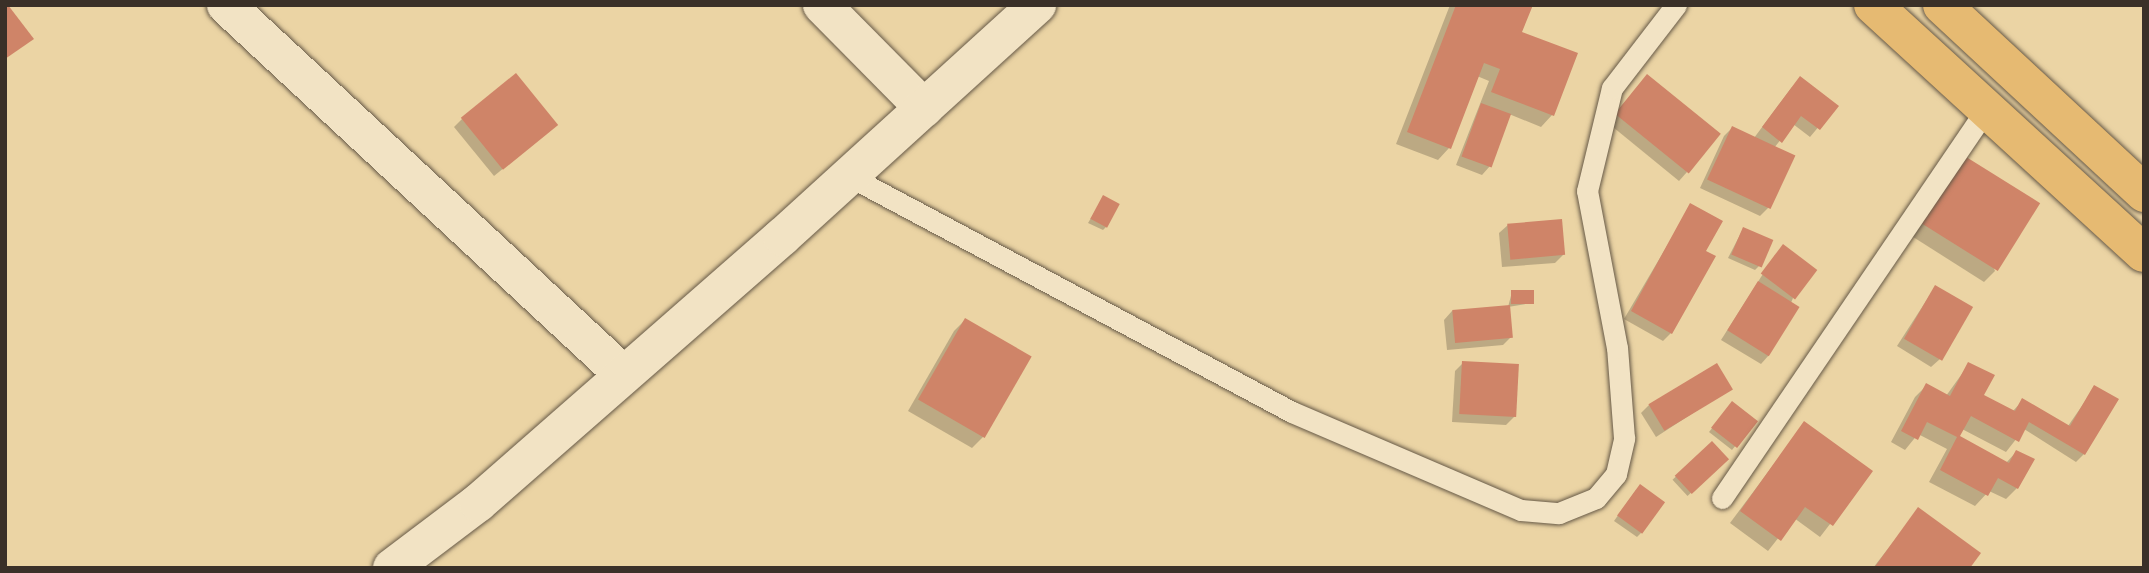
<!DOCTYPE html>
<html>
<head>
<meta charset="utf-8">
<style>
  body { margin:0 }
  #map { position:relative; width:2149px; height:573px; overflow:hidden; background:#ebd4a4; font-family:"EB Garamond",serif }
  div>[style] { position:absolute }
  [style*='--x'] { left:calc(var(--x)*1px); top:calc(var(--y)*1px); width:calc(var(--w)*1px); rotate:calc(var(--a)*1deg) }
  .shadow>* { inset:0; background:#0003; transform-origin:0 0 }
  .building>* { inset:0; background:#cf8468; transform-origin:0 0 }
  .roads { filter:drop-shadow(0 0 2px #665947) drop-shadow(0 0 2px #665947) }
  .service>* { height:21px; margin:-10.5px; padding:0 10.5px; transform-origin:10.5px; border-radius:10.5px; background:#f2e3c4 }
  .minor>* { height:38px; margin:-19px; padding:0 19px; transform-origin:19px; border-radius:19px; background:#f2e3c4 }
  .trunk>* { height:38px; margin:-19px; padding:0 19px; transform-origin:19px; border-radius:19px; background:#e6ba72 }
  span { translate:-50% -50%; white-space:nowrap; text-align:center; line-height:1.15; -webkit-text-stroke:5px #f2e3c4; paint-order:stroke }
  .frame { position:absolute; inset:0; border:7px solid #3a3028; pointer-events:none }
</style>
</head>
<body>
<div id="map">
  <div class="shadow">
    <i style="clip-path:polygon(1450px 5px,1531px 5px,1520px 33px,1552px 115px,1541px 127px,1509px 114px,1490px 166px,1482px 175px,1456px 165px,1489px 81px,1477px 76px,1449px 148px,1438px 160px,1396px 144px)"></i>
    <i style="clip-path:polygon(1639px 85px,1687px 172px,1679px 181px,1608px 123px)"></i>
    <i style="clip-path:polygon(1792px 87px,1836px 106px,1810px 137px,1793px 124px,1774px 148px,1768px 208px,1760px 216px,1700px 188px,1724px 136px,1732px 128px,1754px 138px)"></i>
    <i style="clip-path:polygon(462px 119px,547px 133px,494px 176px,454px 127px)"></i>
    <i style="clip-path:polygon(1952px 168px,1995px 271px,1984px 282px,1910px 235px)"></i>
    <i style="clip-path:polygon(1103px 198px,1107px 226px,1103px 230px,1088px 223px)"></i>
    <i style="clip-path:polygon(1691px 205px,1704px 251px,1671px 333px,1663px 341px,1624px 319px)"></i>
    <i style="clip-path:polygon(1508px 225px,1563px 255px,1555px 263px,1502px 267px,1499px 233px)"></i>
    <i style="clip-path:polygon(1743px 229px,1759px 266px,1755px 270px,1728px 258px)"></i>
    <i style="clip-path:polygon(1775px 255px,1793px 298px,1769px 355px,1761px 364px,1721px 340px)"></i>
    <i style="clip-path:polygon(1935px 287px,1940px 359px,1931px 367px,1897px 346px)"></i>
    <i style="clip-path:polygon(1512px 292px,1532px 303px,1508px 307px,1511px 337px,1503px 345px,1447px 350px,1444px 320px,1452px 311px,1508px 307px)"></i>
    <i style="clip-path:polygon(965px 320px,984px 436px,972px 448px,908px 411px,954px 331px)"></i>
    <i style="clip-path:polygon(1463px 363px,1515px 416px,1506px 425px,1452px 422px,1455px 371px)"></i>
    <i style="clip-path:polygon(1969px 364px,1982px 395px,2012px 412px,2023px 400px,2068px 426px,2095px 387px,2084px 454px,2076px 462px,2024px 429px,2006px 452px,1962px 429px,1958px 437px,2006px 463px,2016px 452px,2017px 488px,2006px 499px,1989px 491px,1975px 506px,1929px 482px,1947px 449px,1918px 434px,1905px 450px,1891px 442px,1915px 397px,1927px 385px,1946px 396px)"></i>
    <i style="clip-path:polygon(1730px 389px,1656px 437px,1641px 413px,1649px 405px)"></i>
    <i style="clip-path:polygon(1729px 407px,1756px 421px,1732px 450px,1709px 432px)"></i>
    <i style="clip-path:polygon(1804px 424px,1871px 471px,1820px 537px,1794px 518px,1768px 551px,1730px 523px)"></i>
    <i style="left:1712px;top:443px;width:22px;height:54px;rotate:47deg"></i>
    <i style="clip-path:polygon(1636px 490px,1641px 533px,1637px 537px,1614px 521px)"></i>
    <i style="clip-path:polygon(1918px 510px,1967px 568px,1873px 568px)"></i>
  </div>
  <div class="building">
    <i style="clip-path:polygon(8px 5px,34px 39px,5px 59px,5px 7px)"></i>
    <i style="clip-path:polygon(1456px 5px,1533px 5px,1522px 32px,1578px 53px,1554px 116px,1491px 92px,1500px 69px,1484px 63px,1451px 149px,1407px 132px)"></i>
    <i style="left:516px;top:73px;width:67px;height:71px;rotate:51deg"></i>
    <i style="left:1647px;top:74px;width:95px;height:51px;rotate:39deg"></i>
    <i style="clip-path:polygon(1800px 76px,1839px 106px,1820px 130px,1801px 116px,1782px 143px,1762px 127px)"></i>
    <i style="left:1481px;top:103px;width:32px;height:57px;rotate:20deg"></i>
    <i style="left:1732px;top:126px;width:70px;height:59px;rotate:25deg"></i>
    <i style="left:1963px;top:155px;width:91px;height:80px;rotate:32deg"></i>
    <i style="left:1103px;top:195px;width:19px;height:27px;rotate:28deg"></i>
    <i style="clip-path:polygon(1690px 203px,1723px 221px,1706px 251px,1716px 256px,1672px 334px,1631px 311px)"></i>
    <i style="left:1562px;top:219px;width:36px;height:55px;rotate:85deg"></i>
    <i style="left:1743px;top:227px;width:33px;height:30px;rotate:23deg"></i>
    <i style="left:1783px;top:244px;width:43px;height:37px;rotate:37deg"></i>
    <i style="left:1758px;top:281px;width:49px;height:58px;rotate:32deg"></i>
    <i style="left:1935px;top:285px;width:44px;height:62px;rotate:30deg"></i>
    <i style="left:1511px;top:290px;width:23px;height:14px"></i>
    <i style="left:1510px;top:305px;width:33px;height:58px;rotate:85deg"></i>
    <i style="left:965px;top:318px;width:77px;height:94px;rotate:30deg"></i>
    <i style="left:1462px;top:361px;width:57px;height:53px;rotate:3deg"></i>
    <i style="clip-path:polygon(1968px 362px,1995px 375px,1984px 395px,2015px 411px,2022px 398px,2070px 426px,2094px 385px,2119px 399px,2085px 455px,2029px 422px,2019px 442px,1971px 416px,1960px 436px,2009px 463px,2016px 450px,2035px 459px,2018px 489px,1998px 478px,1988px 496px,1940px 470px,1957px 437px,1927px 422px,1918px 440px,1901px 431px,1926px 383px,1950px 396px)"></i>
    <i style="left:1717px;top:363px;width:31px;height:80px;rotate:59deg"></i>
    <i style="left:1732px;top:401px;width:33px;height:34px;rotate:38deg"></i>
    <i style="clip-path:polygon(1804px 421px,1873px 471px,1833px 526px,1805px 507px,1781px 541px,1740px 511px)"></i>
    <i style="left:1712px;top:441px;width:25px;height:51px;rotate:47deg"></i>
    <i style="left:1640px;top:484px;width:31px;height:39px;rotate:36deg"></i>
    <i style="clip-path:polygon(1918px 507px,1981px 553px,1970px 568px,1874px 568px)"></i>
  </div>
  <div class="roads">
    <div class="service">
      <i style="--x:849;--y:176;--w:502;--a:28.05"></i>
      <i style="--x:1292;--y:412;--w:249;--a:23.2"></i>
      <i style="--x:1521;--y:510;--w:38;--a:5"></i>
      <i style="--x:1559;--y:513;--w:40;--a:-22"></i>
      <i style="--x:1596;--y:498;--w:31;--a:-50"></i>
      <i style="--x:1616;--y:474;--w:37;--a:-77"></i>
      <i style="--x:1624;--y:438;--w:90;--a:-94.4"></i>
      <i style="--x:1617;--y:348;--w:160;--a:-100.8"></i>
      <i style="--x:1587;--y:191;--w:106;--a:-76.4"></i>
      <i style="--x:1612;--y:88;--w:105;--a:-52.4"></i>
      <i style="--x:1722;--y:498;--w:470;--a:-55.8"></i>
    </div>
    <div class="minor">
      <i style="--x:226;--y:5;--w:543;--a:42.91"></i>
      <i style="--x:822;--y:5;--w:145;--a:45.3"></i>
      <i style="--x:392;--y:568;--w:108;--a:-37.1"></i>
      <i style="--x:478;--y:503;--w:404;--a:-41.2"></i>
      <i style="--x:782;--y:237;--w:345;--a:-42.3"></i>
    </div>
    <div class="trunk">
      <i style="--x:1873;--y:5;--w:367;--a:42.5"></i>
      <i style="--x:1942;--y:5;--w:276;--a:42.9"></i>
    </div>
  </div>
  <div class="frame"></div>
</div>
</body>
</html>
